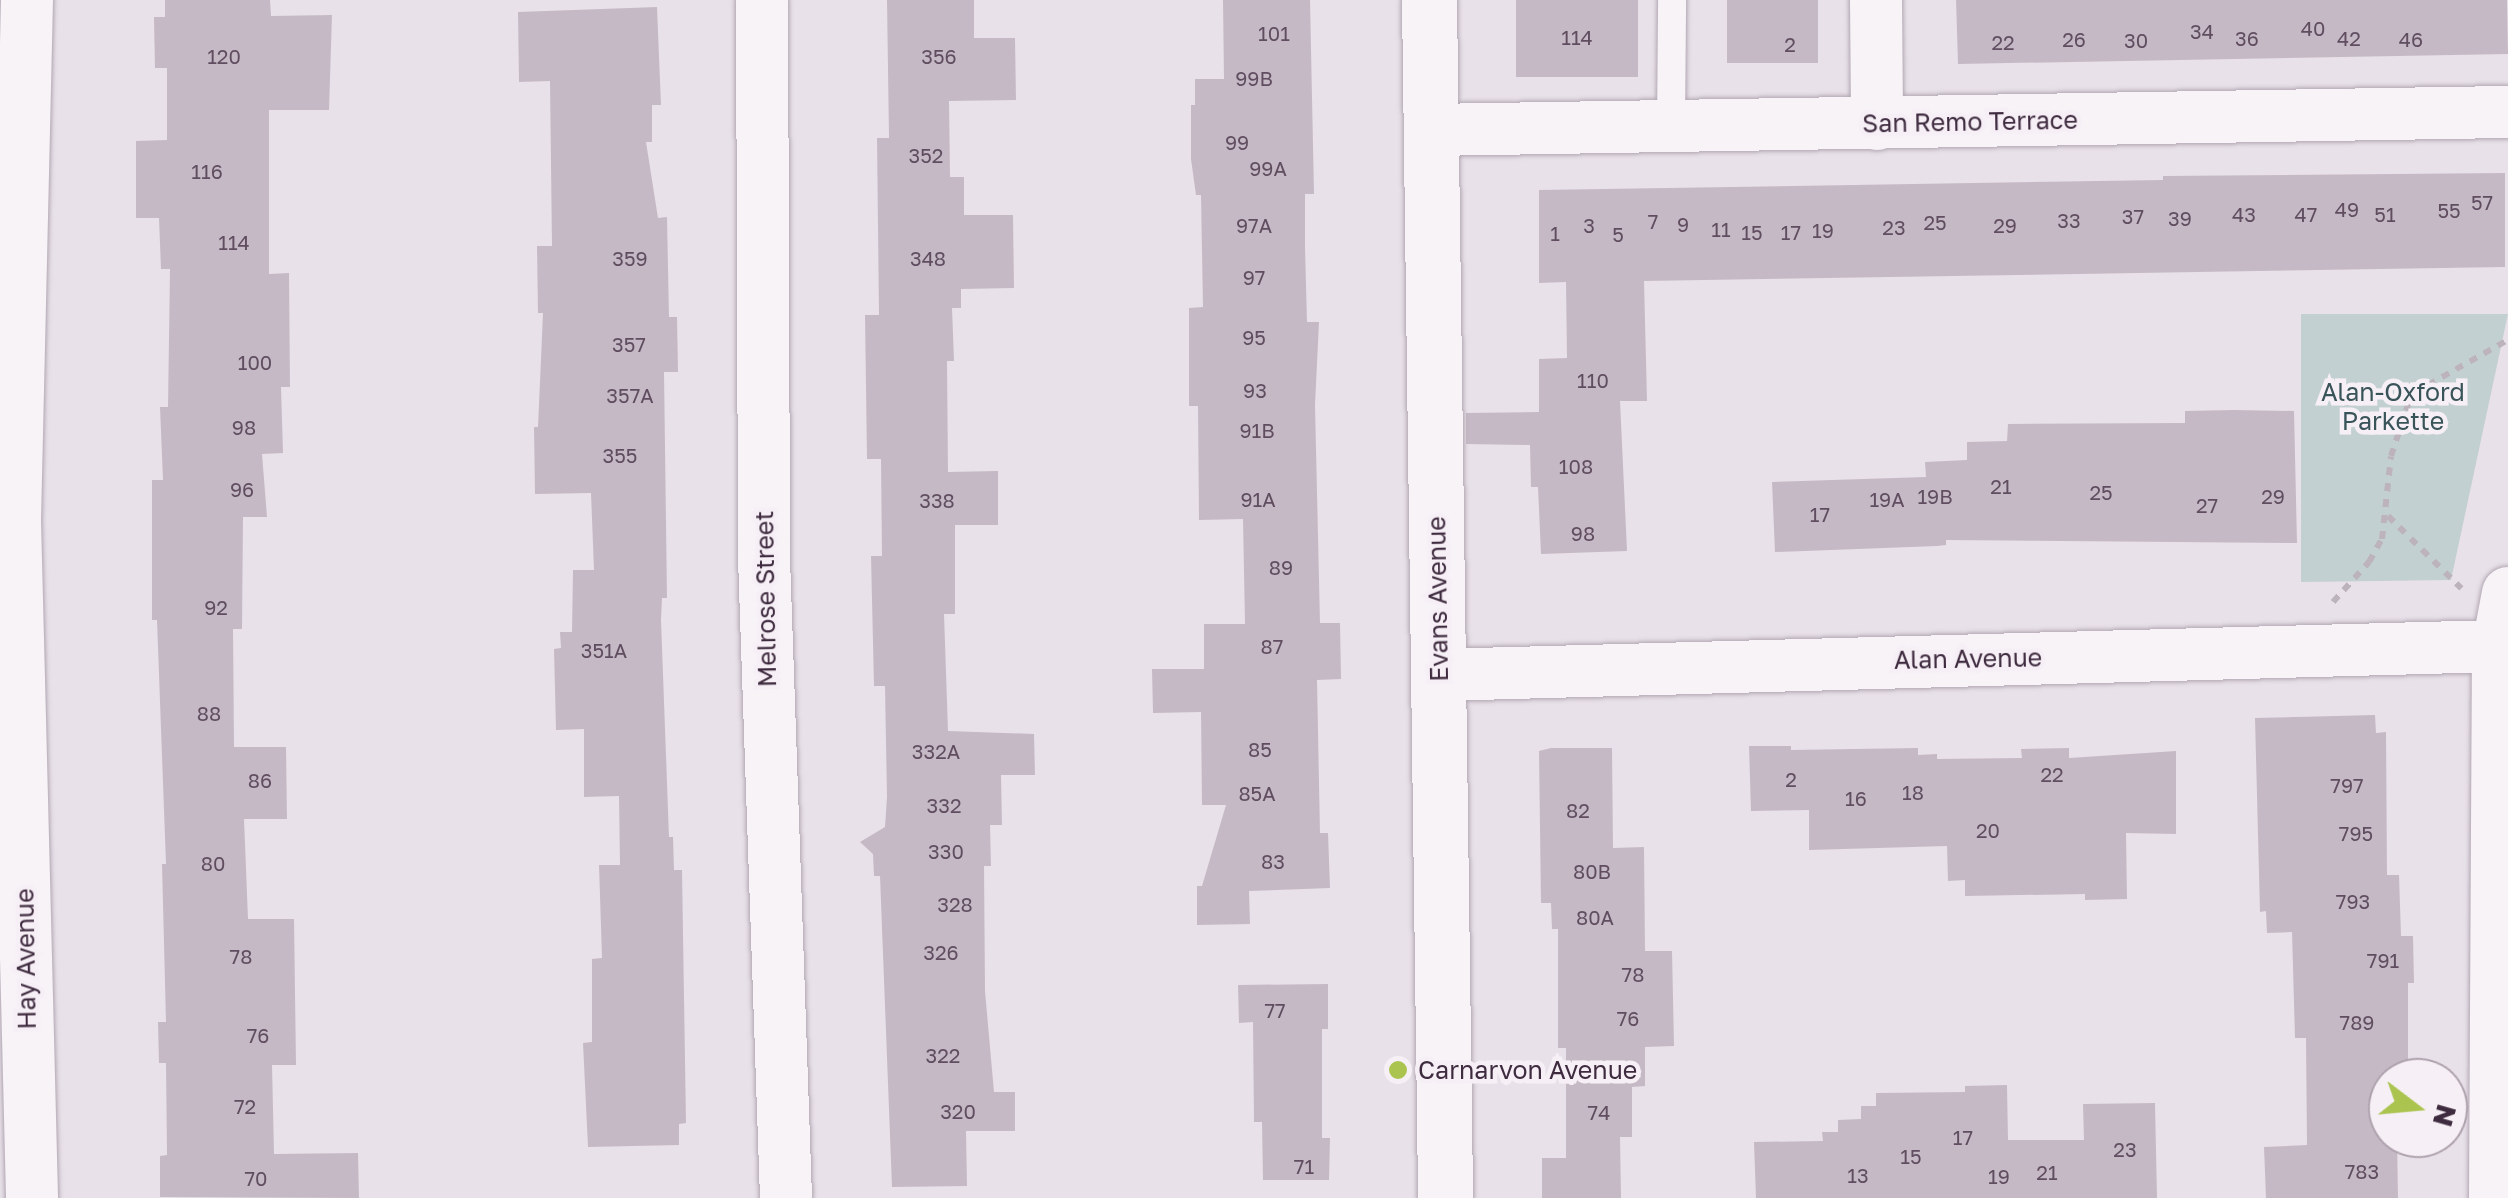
<!DOCTYPE html>
<html>
<head>
<meta charset="utf-8">
<style>
  body { margin:0 }
  #map { position:relative; width:2508px; height:1198px; overflow:hidden; background:#e8e1e9; font-family:"Golos Text",sans-serif }
  div>[style] { position:absolute }
  [style*='--x'] { left:calc(var(--x)*1px); top:calc(var(--y)*1px); width:calc(var(--w)*1px); rotate:calc(var(--a)*1deg) }
  .green>* { inset:0; background:#c3d0d2 }
  .building>* { inset:0; background:#c5b9c5; transform-origin:0 0 }
  .path>* { height:6px; margin-top:-3px; transform-origin:0; background:repeating-linear-gradient(90deg,#bcb3bc 0 8px,transparent 0 16px) }
  .roads { filter:drop-shadow(0 0 2px #b2a7b3) drop-shadow(0 0 2px #b2a7b3) }
  .service>* { height:28px; margin:-14px; padding:0 14px; transform-origin:14px; border-radius:14px; background:#f7f3f7 }
  .minor>* { height:52px; margin:-26px; padding:0 26px; transform-origin:26px; border-radius:26px; background:#f7f3f7 }
  .tertiary>* { height:55px; margin:-27.5px; padding:0 27.5px; transform-origin:27.5px; border-radius:27.5px; background:#f7f3f7 }
  .dots>* { width:28px; height:28px; translate:-50% -50%; box-sizing:border-box; border:5px solid #f6f0f6; border-radius:50% }
  span { translate:-50% -50%; white-space:nowrap; text-align:center; line-height:1.15; -webkit-text-stroke:9px #f6f0f6; paint-order:stroke }
  .number-label { font-size:20px; color:#604e60 }
  .number-label span { -webkit-text-stroke-width:0 }
  .street-label { font-size:25px; color:#3f2b3f }
  .park-label { font-size:25px; color:#395459 }
  .poi-label { font-size:25px; color:#3f2b3f }
  .left { translate:0 -50%; text-align:left }
  .north { position:absolute; left:2368px; top:1058px; width:100px; height:100px; box-sizing:border-box; background:#f6f0f6; border:2px solid #ada1ad; border-radius:50%; rotate:106deg; font-size:28px; font-weight:700; line-height:40px; text-align:center; color:#3f2b3f }
  .north::after { content:''; display:block; margin:auto; width:35px; height:45px; background:#abc450; clip-path:polygon(50% 0,100% 100%,50% 72%,0 100%) }
</style>
</head>
<body>
<div id="map">
  <div class="green">
    <i style="clip-path:polygon(2301px 314px,2508px 314px,2451px 580px,2301px 582px)"></i>
  </div>
  <div class="building">
    <i style="clip-path:polygon(165px 0,270px 0,271px 16px,332px 15px,329px 110px,269px 110px,269px 274px,289px 273px,290px 387px,281px 387px,283px 453px,262px 454px,267px 517px,243px 517px,242px 629px,233px 629px,234px 747px,286px 747px,287px 819px,244px 819px,248px 919px,294px 919px,296px 1065px,272px 1065px,274px 1154px,358px 1153px,359px 1198px,160px 1197px,160px 1156px,167px 1155px,166px 1063px,159px 1063px,158px 1022px,166px 1022px,162px 864px,166px 864px,157px 620px,152px 620px,152px 480px,163px 480px,160px 407px,168px 407px,170px 269px,161px 269px,159px 218px,136px 218px,136px 141px,167px 140px,167px 68px,155px 68px,154px 17px,165px 17px)"></i>
    <i style="clip-path:polygon(887px 0,974px 0,974px 38px,1015px 38px,1016px 100px,949px 101px,950px 177px,964px 177px,964px 215px,1013px 215px,1014px 288px,961px 289px,961px 308px,952px 308px,954px 361px,947px 361px,948px 472px,998px 471px,998px 525px,955px 525px,955px 614px,944px 614px,948px 731px,1034px 734px,1035px 775px,1001px 775px,1002px 825px,990px 825px,991px 866px,984px 866px,985px 991px,994px 1092px,1015px 1092px,1015px 1131px,966px 1131px,967px 1186px,892px 1187px,880px 876px,874px 876px,873px 854px,860px 842px,885px 827px,887px 797px,885px 686px,874px 686px,871px 556px,882px 556px,881px 459px,867px 459px,865px 315px,879px 315px,877px 138px,889px 138px)"></i>
    <i style="clip-path:polygon(1223px 0,1310px 0,1314px 194px,1305px 194px,1305px 248px,1307px 322px,1319px 322px,1315px 405px,1320px 623px,1340px 623px,1341px 679px,1317px 680px,1320px 833px,1328px 833px,1330px 888px,1249px 891px,1250px 924px,1197px 925px,1197px 886px,1202px 886px,1226px 805px,1202px 805px,1201px 712px,1153px 713px,1152px 669px,1204px 669px,1204px 624px,1245px 624px,1243px 519px,1199px 520px,1198px 406px,1189px 406px,1189px 308px,1203px 307px,1201px 195px,1196px 195px,1191px 159px,1191px 105px,1195px 105px,1195px 79px,1224px 79px)"></i>
    <i style="left:1516px;top:0;width:122px;height:77px"></i>
    <i style="left:1727px;top:0;width:91px;height:63px"></i>
    <i style="clip-path:polygon(1956px 0,2507px 0,2508px 54px,1958px 64px)"></i>
    <i style="clip-path:polygon(657px 7px,661px 105px,652px 105px,652px 142px,646px 142px,658px 218px,667px 217px,669px 317px,677px 317px,678px 372px,664px 372px,667px 598px,662px 598px,661px 620px,669px 837px,673px 837px,674px 870px,682px 870px,686px 1123px,679px 1124px,679px 1145px,588px 1147px,583px 1043px,592px 1042px,592px 959px,602px 958px,599px 865px,620px 865px,619px 796px,584px 797px,584px 729px,556px 730px,554px 649px,561px 648px,560px 632px,572px 632px,573px 570px,594px 570px,591px 493px,535px 494px,534px 427px,538px 427px,543px 313px,538px 313px,537px 246px,552px 246px,550px 81px,519px 82px,518px 12px)"></i>
    <i style="clip-path:polygon(2505px 173px,2505px 267px,1644px 281px,1647px 401px,1620px 401px,1627px 551px,1541px 554px,1538px 487px,1531px 487px,1530px 445px,1466px 444px,1466px 413px,1539px 412px,1539px 359px,1567px 358px,1566px 282px,1539px 283px,1539px 190px,2163px 180px,2163px 176px)"></i>
    <i style="clip-path:polygon(2234px 410px,2294px 411px,2297px 543px,1946px 540px,1946px 545px,1937px 546px,1775px 552px,1772px 482px,1926px 477px,1925px 462px,1967px 460px,1967px 442px,2007px 441px,2008px 424px,2185px 423px,2185px 411px)"></i>
    <i style="clip-path:polygon(2375px 715px,2376px 733px,2386px 732px,2387px 875px,2399px 875px,2401px 936px,2413px 936px,2414px 983px,2408px 983px,2408px 1078px,2388px 1078px,2388px 1138px,2397px 1138px,2398px 1198px,2266px 1198px,2264px 1147px,2307px 1145px,2306px 1038px,2295px 1038px,2292px 932px,2267px 933px,2266px 911px,2260px 912px,2255px 718px)"></i>
    <i style="clip-path:polygon(1749px 746px,1791px 746px,1791px 750px,1918px 748px,1918px 755px,1937px 754px,1937px 759px,2022px 758px,2021px 749px,2069px 748px,2069px 758px,2176px 751px,2176px 834px,2126px 833px,2127px 899px,2085px 900px,2085px 894px,1965px 896px,1965px 880px,1948px 881px,1947px 846px,1809px 850px,1809px 810px,1751px 811px)"></i>
    <i style="clip-path:polygon(1551px 748px,1612px 748px,1613px 848px,1644px 847px,1645px 951px,1672px 951px,1674px 1046px,1645px 1047px,1645px 1086px,1632px 1087px,1632px 1137px,1620px 1137px,1621px 1198px,1542px 1198px,1542px 1158px,1566px 1158px,1566px 1048px,1558px 1048px,1558px 929px,1552px 929px,1551px 903px,1541px 903px,1539px 751px)"></i>
    <i style="clip-path:polygon(1328px 984px,1328px 1029px,1322px 1029px,1322px 1138px,1330px 1138px,1329px 1180px,1263px 1180px,1262px 1122px,1254px 1122px,1253px 1022px,1239px 1023px,1238px 985px)"></i>
    <i style="clip-path:polygon(2007px 1085px,2008px 1140px,2084px 1140px,2083px 1104px,2155px 1103px,2157px 1198px,1756px 1198px,1754px 1142px,1823px 1141px,1822px 1132px,1838px 1132px,1838px 1120px,1861px 1119px,1861px 1106px,1876px 1106px,1876px 1093px,1965px 1092px,1965px 1086px)"></i>
  </div>
  <div class="path">
    <i style="--x:2388;--y:516;--w:103;--a:44.6"></i>
    <i style="--x:2333;--y:602;--w:54;--a:-48"></i>
    <i style="--x:2369;--y:562;--w:26;--a:-61"></i>
    <i style="--x:2382;--y:539;--w:83;--a:-83.8"></i>
    <i style="--x:2391;--y:456;--w:57;--a:-71.6"></i>
    <i style="--x:2409;--y:402;--w:25;--a:-42"></i>
    <i style="--x:2428;--y:385;--w:92;--a:-29.4"></i>
  </div>
  <div class="roads">
    <div class="service">
      <i style="--x:1671;--y:127;--w:127;--a:-89.5"></i>
    </div>
    <div class="minor">
      <i style="--x:27;--y:0;--w:520;--a:91.32"></i>
      <i style="--x:15;--y:520;--w:678;--a:88.56"></i>
      <i style="--x:762;--y:0;--w:558;--a:89.79"></i>
      <i style="--x:764;--y:558;--w:640;--a:88.03"></i>
      <i style="--x:1876;--y:0;--w:124;--a:89.5"></i>
      <i style="--x:1431;--y:130;--w:1077;--a:-0.96"></i>
      <i style="--x:1439;--y:675;--w:1059;--a:-1.57"></i>
      <i style="--x:2495;--y:1198;--w:552;--a:-89.69"></i>
      <i style="--x:2498;--y:646;--w:54;--a:-79.3"></i>
    </div>
    <div class="tertiary">
      <i style="--x:1429;--y:0;--w:1198;--a:89.23"></i>
    </div>
  </div>
  <div class="dots">
    <i style="left:1398px;top:1070px;background:#abc450"></i>
  </div>
  <div class="number-label">
    <span style="left:2313px;top:28px">40</span>
    <span style="left:2202px;top:31px">34</span>
    <span style="left:1274px;top:33px">101</span>
    <span style="left:1577px;top:37px">114</span>
    <span style="left:2247px;top:38px">36</span>
    <span style="left:2349px;top:38px">42</span>
    <span style="left:2074px;top:39px">26</span>
    <span style="left:2411px;top:39px">46</span>
    <span style="left:2136px;top:40px">30</span>
    <span style="left:2003px;top:42px">22</span>
    <span style="left:1790px;top:44px">2</span>
    <span style="left:224px;top:56px">120</span>
    <span style="left:939px;top:56px">356</span>
    <span style="left:1254px;top:78px">99B</span>
    <span style="left:1237px;top:142px">99</span>
    <span style="left:926px;top:155px">352</span>
    <span style="left:1268px;top:168px">99A</span>
    <span style="left:207px;top:171px">116</span>
    <span style="left:2482px;top:202px">57</span>
    <span style="left:2347px;top:209px">49</span>
    <span style="left:2449px;top:210px">55</span>
    <span style="left:2244px;top:214px">43</span>
    <span style="left:2306px;top:214px">47</span>
    <span style="left:2385px;top:214px">51</span>
    <span style="left:2133px;top:216px">37</span>
    <span style="left:2180px;top:218px">39</span>
    <span style="left:2069px;top:220px">33</span>
    <span style="left:1653px;top:221px">7</span>
    <span style="left:1935px;top:222px">25</span>
    <span style="left:1683px;top:224px">9</span>
    <span style="left:1254px;top:225px">97A</span>
    <span style="left:1589px;top:225px">3</span>
    <span style="left:2005px;top:225px">29</span>
    <span style="left:1894px;top:227px">23</span>
    <span style="left:1721px;top:229px">11</span>
    <span style="left:1823px;top:230px">19</span>
    <span style="left:1752px;top:232px">15</span>
    <span style="left:1791px;top:232px">17</span>
    <span style="left:1555px;top:233px">1</span>
    <span style="left:1618px;top:234px">5</span>
    <span style="left:234px;top:242px">114</span>
    <span style="left:630px;top:258px">359</span>
    <span style="left:928px;top:258px">348</span>
    <span style="left:1254px;top:277px">97</span>
    <span style="left:1254px;top:337px">95</span>
    <span style="left:629px;top:344px">357</span>
    <span style="left:255px;top:362px">100</span>
    <span style="left:1593px;top:380px">110</span>
    <span style="left:1255px;top:390px">93</span>
    <span style="left:630px;top:395px">357A</span>
    <span style="left:244px;top:427px">98</span>
    <span style="left:1257px;top:430px">91B</span>
    <span style="left:620px;top:455px">355</span>
    <span style="left:1576px;top:466px">108</span>
    <span style="left:2001px;top:486px">21</span>
    <span style="left:242px;top:489px">96</span>
    <span style="left:2101px;top:492px">25</span>
    <span style="left:1935px;top:496px">19B</span>
    <span style="left:2273px;top:496px">29</span>
    <span style="left:1258px;top:499px">91A</span>
    <span style="left:1887px;top:499px">19A</span>
    <span style="left:937px;top:500px">338</span>
    <span style="left:2207px;top:505px">27</span>
    <span style="left:1820px;top:514px">17</span>
    <span style="left:1583px;top:533px">98</span>
    <span style="left:1281px;top:567px">89</span>
    <span style="left:216px;top:607px">92</span>
    <span style="left:1272px;top:646px">87</span>
    <span style="left:604px;top:650px">351A</span>
    <span style="left:209px;top:713px">88</span>
    <span style="left:1260px;top:749px">85</span>
    <span style="left:936px;top:751px">332A</span>
    <span style="left:2052px;top:774px">22</span>
    <span style="left:1791px;top:779px">2</span>
    <span style="left:260px;top:780px">86</span>
    <span style="left:2347px;top:785px">797</span>
    <span style="left:1913px;top:792px">18</span>
    <span style="left:1257px;top:793px">85A</span>
    <span style="left:1856px;top:798px">16</span>
    <span style="left:944px;top:805px">332</span>
    <span style="left:1578px;top:810px">82</span>
    <span style="left:1988px;top:830px">20</span>
    <span style="left:2356px;top:833px">795</span>
    <span style="left:946px;top:851px">330</span>
    <span style="left:1273px;top:861px">83</span>
    <span style="left:213px;top:863px">80</span>
    <span style="left:1592px;top:871px">80B</span>
    <span style="left:2353px;top:901px">793</span>
    <span style="left:955px;top:904px">328</span>
    <span style="left:1595px;top:917px">80A</span>
    <span style="left:941px;top:952px">326</span>
    <span style="left:241px;top:956px">78</span>
    <span style="left:2383px;top:960px">791</span>
    <span style="left:1633px;top:974px">78</span>
    <span style="left:1275px;top:1010px">77</span>
    <span style="left:1628px;top:1018px">76</span>
    <span style="left:2357px;top:1022px">789</span>
    <span style="left:258px;top:1035px">76</span>
    <span style="left:943px;top:1055px">322</span>
    <span style="left:245px;top:1106px">72</span>
    <span style="left:958px;top:1111px">320</span>
    <span style="left:1599px;top:1112px">74</span>
    <span style="left:1963px;top:1137px">17</span>
    <span style="left:2125px;top:1149px">23</span>
    <span style="left:1911px;top:1156px">15</span>
    <span style="left:1304px;top:1166px">71</span>
    <span style="left:2362px;top:1171px">783</span>
    <span style="left:2047px;top:1172px">21</span>
    <span style="left:1858px;top:1175px">13</span>
    <span style="left:1999px;top:1176px">19</span>
    <span style="left:256px;top:1178px">70</span>
  </div>
  <div class="street-label">
    <span style="left:1970px;top:122px;rotate:-1deg">San Remo Terrace</span>
    <span style="left:766px;top:599px;rotate:-91deg">Melrose Street</span>
    <span style="left:1438px;top:599px;rotate:-91deg">Evans Avenue</span>
    <span style="left:1968px;top:659px;rotate:-1deg">Alan Avenue</span>
    <span style="left:26px;top:959px;rotate:-91deg">Hay Avenue</span>
  </div>
  <div class="park-label">
    <span style="left:2393px;top:407px">Alan-Oxford<br>Parkette</span>
  </div>
  <div class="poi-label">
    <span class="left" style="left:1418px;top:1070px">Carnarvon Avenue</span>
  </div>
  <div class="north">N</div>
</div>
</body>
</html>
